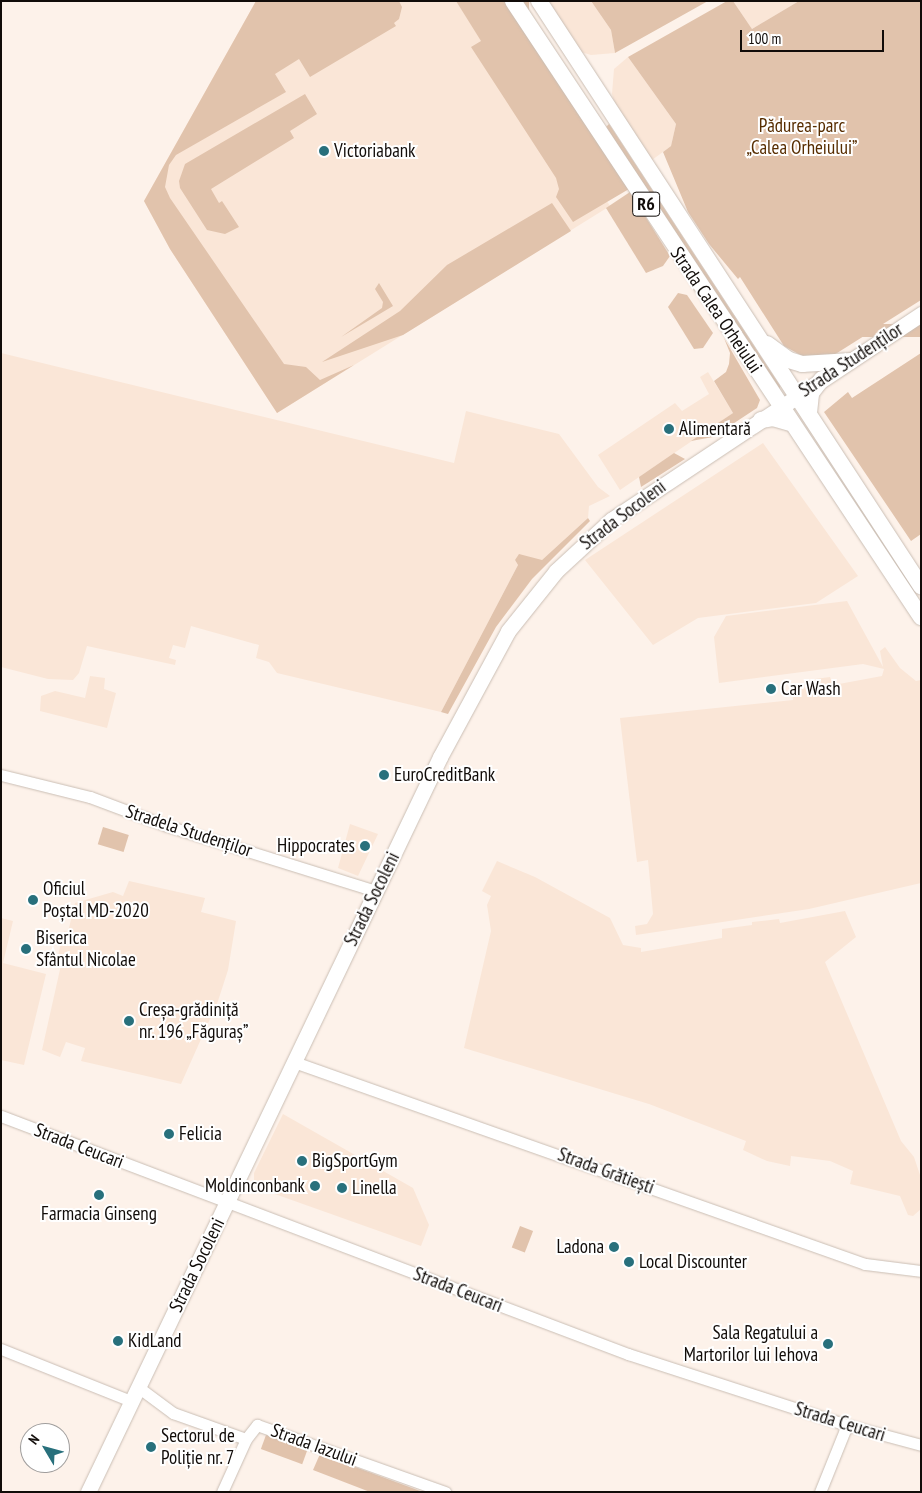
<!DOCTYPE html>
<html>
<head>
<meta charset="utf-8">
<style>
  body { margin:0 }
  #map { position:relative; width:922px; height:1493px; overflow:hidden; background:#fdf2ea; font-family:"PT Sans Narrow",sans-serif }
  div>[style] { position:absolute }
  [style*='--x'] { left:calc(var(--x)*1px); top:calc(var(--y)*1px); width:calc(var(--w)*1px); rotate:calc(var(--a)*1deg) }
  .built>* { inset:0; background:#fae6d7 }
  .green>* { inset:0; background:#e1c3ac; transform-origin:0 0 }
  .roads { filter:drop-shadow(0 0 1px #cabeb4) drop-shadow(0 0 1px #cabeb4) }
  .minor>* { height:11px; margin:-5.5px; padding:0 5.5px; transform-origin:5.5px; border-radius:5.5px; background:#fff }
  .major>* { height:15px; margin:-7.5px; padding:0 7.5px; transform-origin:7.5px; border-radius:7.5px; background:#fff }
  .highway>* { height:16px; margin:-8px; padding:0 8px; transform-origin:8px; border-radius:8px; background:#fff }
  .dots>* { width:14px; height:14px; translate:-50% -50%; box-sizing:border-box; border:2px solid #fff; border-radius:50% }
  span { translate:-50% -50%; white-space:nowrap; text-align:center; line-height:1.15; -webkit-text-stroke:4px #fff; paint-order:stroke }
  .shield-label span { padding:1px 4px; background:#fff; border:1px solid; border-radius:4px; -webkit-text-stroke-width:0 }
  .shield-label { font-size:18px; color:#110c09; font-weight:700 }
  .park-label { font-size:19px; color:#572d00 }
  .poi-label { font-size:19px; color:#110c09 }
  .left { translate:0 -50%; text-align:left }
  .right { translate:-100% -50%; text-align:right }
  .street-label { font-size:19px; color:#110c09 }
  .frame { position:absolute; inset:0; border:2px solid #110c09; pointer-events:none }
  .north { position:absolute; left:20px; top:1423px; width:50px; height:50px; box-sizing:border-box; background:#fff; border:1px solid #a09e9d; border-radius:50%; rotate:307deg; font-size:14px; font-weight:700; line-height:20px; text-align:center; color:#110c09 }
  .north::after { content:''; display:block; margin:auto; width:18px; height:22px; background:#28707c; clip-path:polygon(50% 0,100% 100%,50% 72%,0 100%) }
  .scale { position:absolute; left:740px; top:30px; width:144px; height:22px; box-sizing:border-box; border:2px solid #110c09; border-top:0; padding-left:6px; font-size:15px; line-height:18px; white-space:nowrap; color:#110c09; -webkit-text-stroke:4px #fff; paint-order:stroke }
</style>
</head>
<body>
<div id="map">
  <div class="built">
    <i style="clip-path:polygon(256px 1px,480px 1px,610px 206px,277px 413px,170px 249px,144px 201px)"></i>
    <i style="clip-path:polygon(547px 1px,591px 1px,611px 30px,615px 53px,591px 55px,581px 52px)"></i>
    <i style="clip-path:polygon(733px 1px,799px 1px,752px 29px)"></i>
    <i style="clip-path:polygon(628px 57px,676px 124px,671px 146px,652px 160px,615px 105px,612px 94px,614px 69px)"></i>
    <i style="clip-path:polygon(1px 353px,454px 463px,466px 411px,559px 434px,598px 487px,610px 496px,589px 506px,588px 518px,542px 560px,515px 560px,518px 565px,441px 712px,277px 673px,269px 662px,256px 658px,259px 645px,191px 626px,185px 648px,173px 645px,169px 658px,176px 660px,175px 665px,87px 646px,79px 673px,73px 680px,48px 679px,1px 667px)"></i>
    <i style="clip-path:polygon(708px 372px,733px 413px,620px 490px,598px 455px,675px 403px,682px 411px,709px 394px,700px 377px)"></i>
    <i style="clip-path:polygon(763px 443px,858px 576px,816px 603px,698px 618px,653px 645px,585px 560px)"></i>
    <i style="clip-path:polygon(847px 601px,883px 667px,880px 651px,885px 647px,900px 668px,916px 681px,921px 680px,921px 883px,809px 909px,636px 935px,635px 926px,647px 924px,653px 914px,648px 860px,637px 862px,620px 718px,793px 700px,792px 689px,816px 686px,815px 679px,830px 677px,832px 682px,839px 684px,882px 676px,884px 669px,863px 664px,719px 683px,714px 637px,726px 616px)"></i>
    <i style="clip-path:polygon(90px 676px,105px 678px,104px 689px,116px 693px,107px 728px,40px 711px,41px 696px,55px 691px,85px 698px)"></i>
    <i style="clip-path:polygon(350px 824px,378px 834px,358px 876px,338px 868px)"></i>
    <i style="clip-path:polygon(497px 861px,535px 877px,610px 918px,623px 945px,641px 948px,641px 952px,722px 938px,722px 929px,752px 925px,752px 922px,779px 919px,780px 923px,845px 911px,856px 937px,825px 962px,901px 1141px,914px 1157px,921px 1178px,921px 1209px,913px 1216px,908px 1215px,900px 1196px,850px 1184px,853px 1171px,830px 1161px,791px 1156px,790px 1166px,767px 1161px,743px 1150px,746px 1141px,649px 1104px,464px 1048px,491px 931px,487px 905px,491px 896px,482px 891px)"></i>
    <i style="clip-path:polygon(129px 881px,205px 898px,201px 912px,236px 921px,228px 970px,218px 1001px,181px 1084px,81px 1061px,85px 1048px,66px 1042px,60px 1057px,42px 1050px,61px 965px,57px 960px,64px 931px,68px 932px,75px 903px,113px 892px,123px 896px)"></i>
    <i style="clip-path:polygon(1px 918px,13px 921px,3px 963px,46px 974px,24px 1065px,1px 1060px)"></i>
    <i style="clip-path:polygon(283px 1114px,413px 1188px,429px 1225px,421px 1246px,258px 1188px,254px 1182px,254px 1173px)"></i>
  </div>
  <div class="green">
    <i style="clip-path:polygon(256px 1px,399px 1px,402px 7px,399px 19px,394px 23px,396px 26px,310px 77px,299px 59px,275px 74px,286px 92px,176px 155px,169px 165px,165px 187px,170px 198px,284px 364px,306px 367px,320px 380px,354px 365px,277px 413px,170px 249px,144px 201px)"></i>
    <i style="clip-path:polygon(456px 1px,505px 1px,629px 189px,573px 222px,556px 197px,559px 189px,556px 178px,471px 47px,481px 41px)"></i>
    <i style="left:524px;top:1px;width:5px;height:110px"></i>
    <i style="clip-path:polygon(591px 1px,708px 1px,615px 53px,611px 30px)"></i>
    <i style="clip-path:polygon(727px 1px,733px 1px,752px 29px,799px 1px,921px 1px,921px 300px,826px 360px,804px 357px,784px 346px,740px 277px,738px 279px,709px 244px,688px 212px,663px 152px,671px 146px,676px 124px,628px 57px)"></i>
    <i style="clip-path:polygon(305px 94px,317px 114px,290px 131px,294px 138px,211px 189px,219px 203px,222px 201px,239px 227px,225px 234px,207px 230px,180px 188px,179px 181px,185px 164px)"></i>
    <i style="clip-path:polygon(609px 124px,780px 386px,780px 389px,606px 127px)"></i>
    <i style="clip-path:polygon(630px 192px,670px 256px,663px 266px,646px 273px,606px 208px)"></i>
    <i style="clip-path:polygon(552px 203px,571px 231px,403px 335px,322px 362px,400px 311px,447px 265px)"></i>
    <i style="clip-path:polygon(379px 283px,393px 306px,341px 337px,382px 308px,383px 302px,375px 289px)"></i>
    <i style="clip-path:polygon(678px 293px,687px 295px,713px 333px,703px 348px,694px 349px,668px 307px)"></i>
    <i style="left:921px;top:324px;width:13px;height:64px;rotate:90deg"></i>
    <i style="clip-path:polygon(724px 338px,760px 400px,757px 408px,713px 437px,691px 441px,733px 413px,714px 381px,726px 372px,729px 364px,730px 353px)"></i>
    <i style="clip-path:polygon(921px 353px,921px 534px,911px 541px,824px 412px,848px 392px,852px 398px)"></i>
    <i style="clip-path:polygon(674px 453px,685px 459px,641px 487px,639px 477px)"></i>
    <i style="clip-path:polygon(588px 518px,590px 521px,532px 579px,496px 627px,448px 714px,441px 712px,518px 565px,515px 560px,519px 554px,542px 560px)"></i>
    <i style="left:103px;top:827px;width:27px;height:18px;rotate:17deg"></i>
    <i style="left:520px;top:1226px;width:14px;height:23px;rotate:21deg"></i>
    <i style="left:266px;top:1435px;width:44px;height:15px;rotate:20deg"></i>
    <i style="clip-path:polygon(320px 1454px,423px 1492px,370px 1492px,313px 1470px)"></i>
  </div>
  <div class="roads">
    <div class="minor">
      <i style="--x:1;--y:775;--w:92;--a:13.9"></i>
      <i style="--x:90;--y:797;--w:82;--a:20.6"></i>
      <i style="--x:167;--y:826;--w:219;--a:17.3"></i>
      <i style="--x:294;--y:1062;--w:606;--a:19.48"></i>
      <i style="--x:865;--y:1264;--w:56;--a:7.1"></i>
      <i style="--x:1;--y:1116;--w:671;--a:20.79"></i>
      <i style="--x:628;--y:1354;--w:230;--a:18"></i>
      <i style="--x:847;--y:1425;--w:77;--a:15.1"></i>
      <i style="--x:1;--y:1349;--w:140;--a:21.8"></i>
      <i style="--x:138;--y:1387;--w:44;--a:36.6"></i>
      <i style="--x:173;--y:1413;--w:77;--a:19.6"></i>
      <i style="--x:222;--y:1492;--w:58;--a:-65.6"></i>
      <i style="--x:246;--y:1439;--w:18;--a:-52"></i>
      <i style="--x:257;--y:1425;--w:200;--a:19.6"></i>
      <i style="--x:820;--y:1492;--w:72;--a:-68.1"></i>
    </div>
    <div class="major">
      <i style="--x:88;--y:1492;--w:815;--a:-64.41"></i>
      <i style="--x:440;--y:757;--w:143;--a:-61.6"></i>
      <i style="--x:508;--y:631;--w:77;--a:-51.3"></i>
      <i style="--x:556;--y:571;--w:75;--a:-42.8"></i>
      <i style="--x:611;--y:520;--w:372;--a:-33.6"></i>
    </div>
    <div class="highway">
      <i style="--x:513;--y:1;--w:739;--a:56.48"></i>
      <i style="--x:539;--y:1;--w:699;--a:56.86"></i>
      <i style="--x:767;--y:344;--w:27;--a:36"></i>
      <i style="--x:789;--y:360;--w:14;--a:17"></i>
      <i style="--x:802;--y:364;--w:49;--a:-3.5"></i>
      <i style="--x:809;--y:413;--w:20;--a:-84"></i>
      <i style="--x:811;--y:393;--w:18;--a:-52"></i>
      <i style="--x:761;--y:420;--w:12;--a:-9"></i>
      <i style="--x:773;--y:418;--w:19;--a:16"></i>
    </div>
  </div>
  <div class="dots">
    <i style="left:324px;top:151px;background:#28707c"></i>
    <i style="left:669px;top:429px;background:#28707c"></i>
    <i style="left:771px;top:689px;background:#28707c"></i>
    <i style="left:384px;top:775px;background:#28707c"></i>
    <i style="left:365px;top:846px;background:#28707c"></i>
    <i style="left:33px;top:900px;background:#28707c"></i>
    <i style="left:26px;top:949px;background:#28707c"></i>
    <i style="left:129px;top:1021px;background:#28707c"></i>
    <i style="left:169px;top:1134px;background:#28707c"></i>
    <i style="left:302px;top:1161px;background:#28707c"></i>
    <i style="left:315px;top:1186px;background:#28707c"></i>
    <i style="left:342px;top:1188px;background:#28707c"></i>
    <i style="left:99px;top:1195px;background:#28707c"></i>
    <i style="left:614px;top:1247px;background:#28707c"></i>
    <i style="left:629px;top:1262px;background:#28707c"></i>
    <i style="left:118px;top:1341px;background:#28707c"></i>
    <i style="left:828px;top:1344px;background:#28707c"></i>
    <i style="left:151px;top:1447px;background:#28707c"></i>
  </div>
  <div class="shield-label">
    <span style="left:646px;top:204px">R6</span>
  </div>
  <div class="park-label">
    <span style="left:802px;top:137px">Pădurea-parc<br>„Calea Orheiului”</span>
  </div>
  <div class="poi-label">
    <span class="left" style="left:334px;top:151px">Victoriabank</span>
    <span class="left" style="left:679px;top:429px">Alimentară</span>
    <span class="left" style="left:781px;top:689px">Car Wash</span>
    <span class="left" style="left:394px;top:775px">EuroCreditBank</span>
    <span class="right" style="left:355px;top:846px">Hippocrates</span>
    <span class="left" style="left:43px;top:900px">Oficiul<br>Poștal MD-2020</span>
    <span class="left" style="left:36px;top:949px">Biserica<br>Sfântul Nicolae</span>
    <span class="left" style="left:139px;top:1021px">Creșa-grădiniță<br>nr. 196 „Făguraș”</span>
    <span class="left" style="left:179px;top:1134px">Felicia</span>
    <span class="left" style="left:312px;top:1161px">BigSportGym</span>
    <span class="right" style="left:305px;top:1186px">Moldinconbank</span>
    <span class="left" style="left:352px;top:1188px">Linella</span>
    <span style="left:99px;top:1214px">Farmacia Ginseng</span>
    <span class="right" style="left:604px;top:1247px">Ladona</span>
    <span class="left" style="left:639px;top:1262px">Local Discounter</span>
    <span class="right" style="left:818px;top:1344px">Sala Regatului a<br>Martorilor lui Iehova</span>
    <span class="left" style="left:128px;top:1341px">KidLand</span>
    <span class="left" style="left:161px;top:1447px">Sectorul de<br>Poliție nr. 7</span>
  </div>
  <div class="street-label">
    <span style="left:716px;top:310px;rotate:56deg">Strada Calea Orheiului</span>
    <span style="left:851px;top:360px;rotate:-33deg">Strada Studenților</span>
    <span style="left:623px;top:515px;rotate:-37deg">Strada Socoleni</span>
    <span style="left:189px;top:831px;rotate:18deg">Stradela Studenților</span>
    <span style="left:372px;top:899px;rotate:-64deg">Strada Socoleni</span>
    <span style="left:79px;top:1146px;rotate:21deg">Strada Ceucari</span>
    <span style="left:606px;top:1171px;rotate:20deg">Strada Grătiești</span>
    <span style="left:197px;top:1265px;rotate:-64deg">Strada Socoleni</span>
    <span style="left:458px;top:1290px;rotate:21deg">Strada Ceucari</span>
    <span style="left:840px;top:1422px;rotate:17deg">Strada Ceucari</span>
    <span style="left:314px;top:1445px;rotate:20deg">Strada Iazului</span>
  </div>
  <div class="frame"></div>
  <div class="north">N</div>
  <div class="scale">100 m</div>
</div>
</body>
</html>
